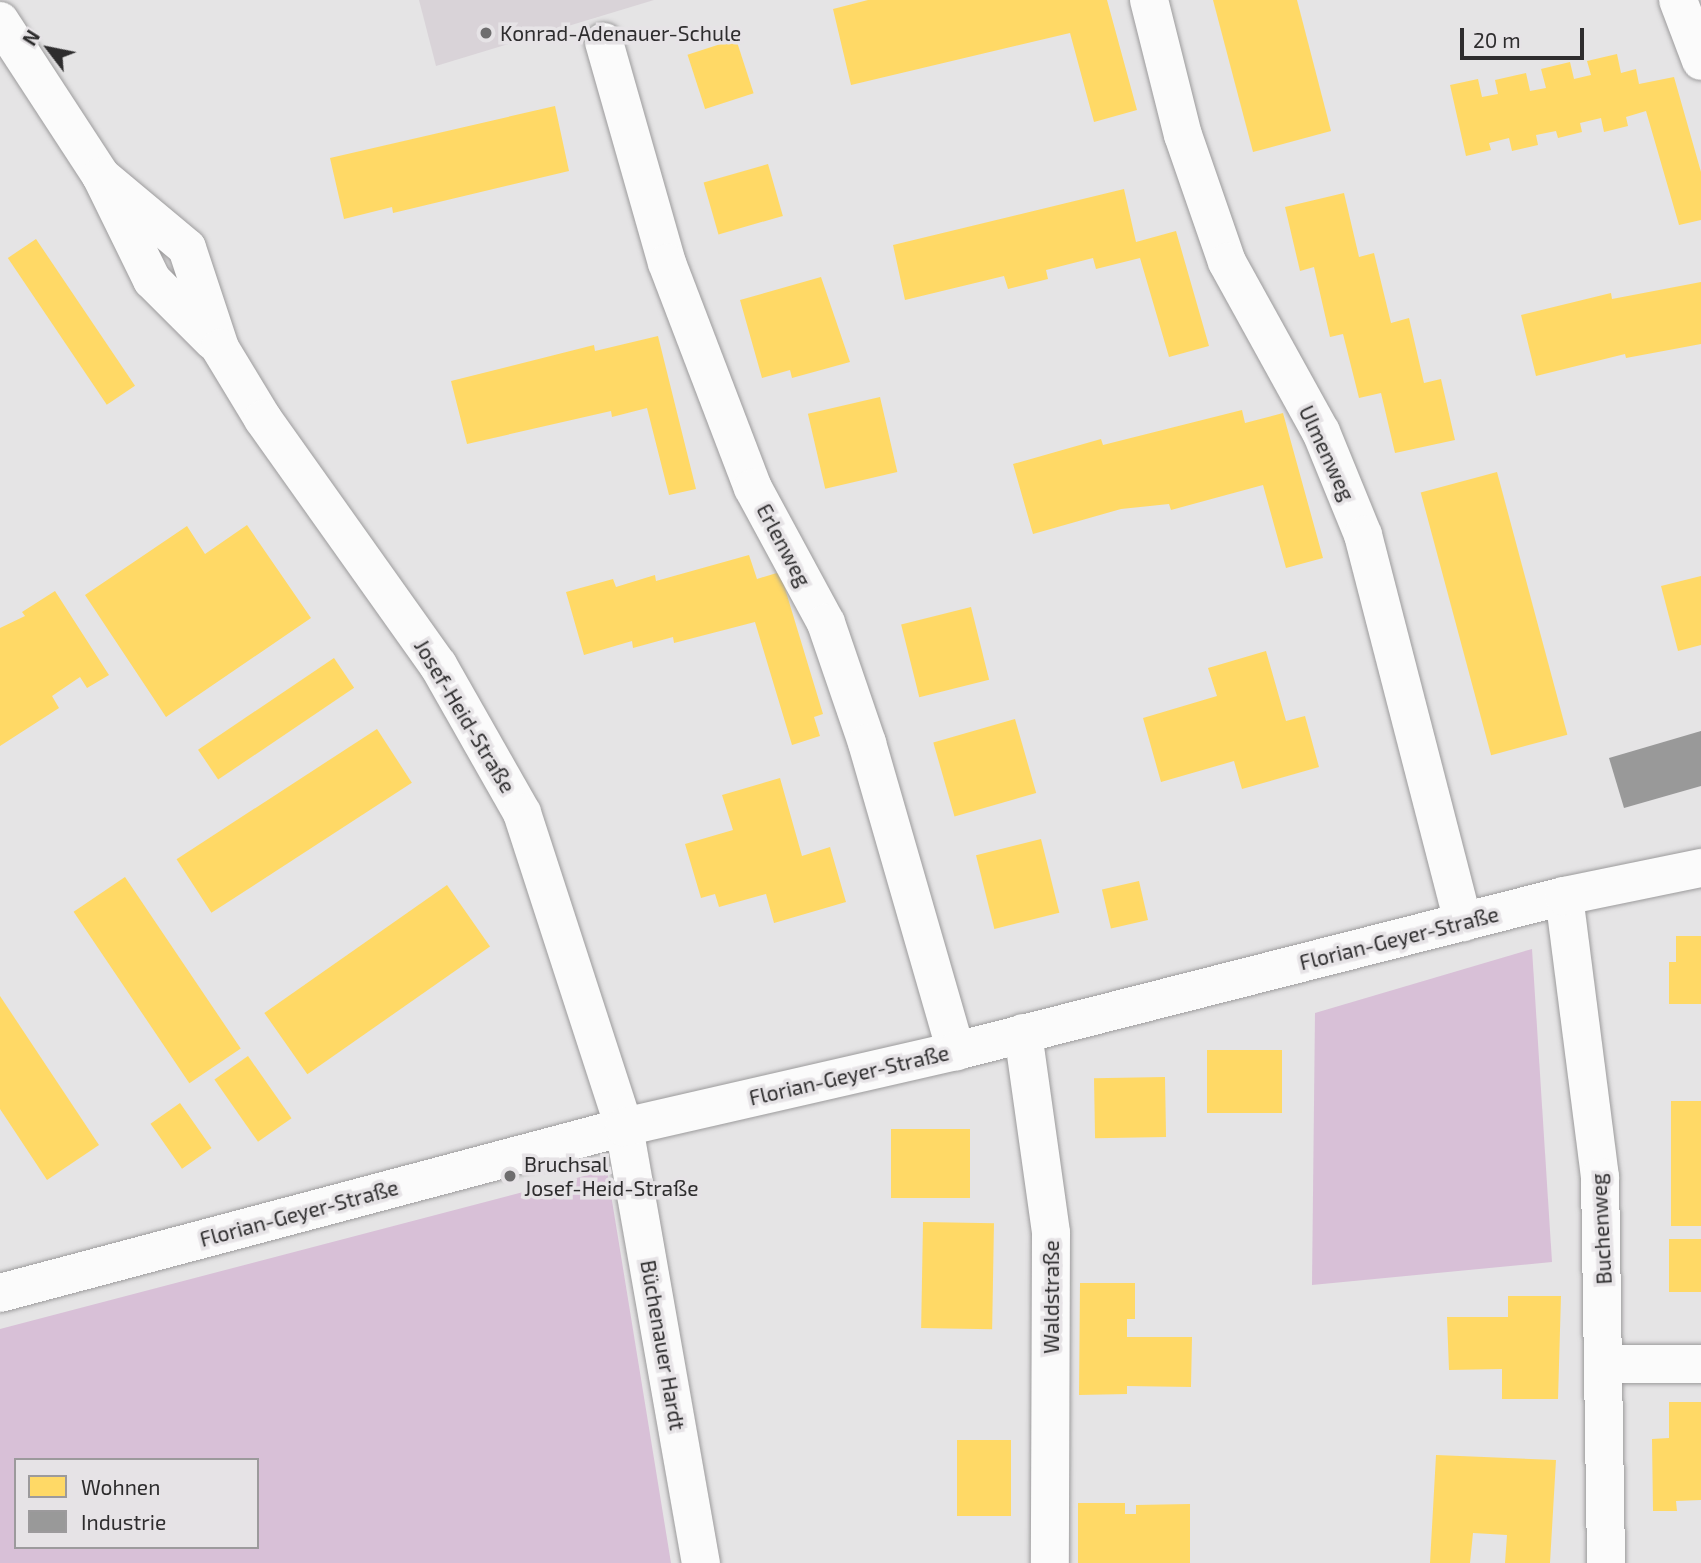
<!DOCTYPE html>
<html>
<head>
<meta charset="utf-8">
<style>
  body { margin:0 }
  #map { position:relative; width:1701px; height:1563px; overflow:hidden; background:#e5e4e5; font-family:"Exo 2",sans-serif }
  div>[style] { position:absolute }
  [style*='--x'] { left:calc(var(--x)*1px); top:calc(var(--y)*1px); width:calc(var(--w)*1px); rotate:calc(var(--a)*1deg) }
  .built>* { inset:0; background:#d9d3d8 }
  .green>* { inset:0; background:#d8c0d7 }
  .homes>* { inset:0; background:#ffd966; transform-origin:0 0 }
  .industry>* { inset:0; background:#999 }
  .roads { filter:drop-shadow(0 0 2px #9c9b9c) drop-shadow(0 0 2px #9c9b9c) }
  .minor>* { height:38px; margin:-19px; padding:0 19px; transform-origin:19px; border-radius:19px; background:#fbfbfb }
  .dots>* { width:19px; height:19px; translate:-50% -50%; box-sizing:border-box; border:4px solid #e6e3e6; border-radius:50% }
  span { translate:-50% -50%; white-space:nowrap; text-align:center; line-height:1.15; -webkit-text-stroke:7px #e6e3e6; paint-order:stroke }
  .poi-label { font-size:21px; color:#2e2d2e }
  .left { translate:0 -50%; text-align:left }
  .street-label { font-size:21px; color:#2e2d2e }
  .legend { position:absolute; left:14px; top:1458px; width:245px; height:91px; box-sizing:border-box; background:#e6e3e6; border:2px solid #9c9a9c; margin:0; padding:9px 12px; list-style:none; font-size:21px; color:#2e2d2e }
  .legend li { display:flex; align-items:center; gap:14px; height:35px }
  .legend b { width:35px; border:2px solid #9c9a9c }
  .north { position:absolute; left:14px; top:14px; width:70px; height:70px; -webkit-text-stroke:5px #e6e3e6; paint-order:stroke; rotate:302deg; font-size:19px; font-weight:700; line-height:28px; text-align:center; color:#2e2d2e }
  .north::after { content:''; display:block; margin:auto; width:24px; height:32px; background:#2e2d2e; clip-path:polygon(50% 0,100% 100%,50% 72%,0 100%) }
  .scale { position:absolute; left:1460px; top:28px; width:124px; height:32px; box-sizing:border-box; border:4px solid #2e2d2e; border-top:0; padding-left:9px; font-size:21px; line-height:24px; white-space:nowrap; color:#2e2d2e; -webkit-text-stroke:5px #e6e3e6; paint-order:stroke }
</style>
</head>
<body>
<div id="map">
  <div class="built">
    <i style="clip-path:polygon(419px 0,654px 0,436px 66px)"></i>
  </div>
  <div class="green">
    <i style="clip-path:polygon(1532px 949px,1552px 1262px,1312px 1285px,1315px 1013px)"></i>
    <i style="clip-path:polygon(evenodd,607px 1170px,671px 1563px,0 1563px,0 1329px,607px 1170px,16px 1460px,257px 1460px,257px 1547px,16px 1547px,16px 1460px)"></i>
  </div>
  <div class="homes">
    <i style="clip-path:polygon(868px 0,1107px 0,1137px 110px,1094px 122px,1070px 33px,851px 85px,833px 9px)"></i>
    <i style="clip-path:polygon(1213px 0,1297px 0,1331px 131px,1253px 152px)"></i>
    <i style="left:736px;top:39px;width:57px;height:51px;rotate:72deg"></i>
    <i style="clip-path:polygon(1617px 54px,1621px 73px,1636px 69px,1639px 84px,1674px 77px,1701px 172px,1701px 220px,1679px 225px,1646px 111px,1626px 117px,1628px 126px,1604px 132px,1601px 118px,1580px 123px,1582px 132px,1558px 138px,1556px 131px,1536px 135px,1538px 145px,1512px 151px,1509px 138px,1489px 143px,1491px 150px,1466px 156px,1450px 85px,1478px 79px,1482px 97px,1498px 94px,1495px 80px,1526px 73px,1530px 91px,1546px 88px,1541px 69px,1570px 62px,1574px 79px,1591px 75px,1587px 61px)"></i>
    <i style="clip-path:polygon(555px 106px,569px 171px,393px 213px,392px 207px,344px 219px,330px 158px)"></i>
    <i style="left:768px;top:164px;width:54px;height:67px;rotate:74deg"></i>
    <i style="clip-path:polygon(1124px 189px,1136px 242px,1176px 231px,1209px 346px,1169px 357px,1140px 258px,1096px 269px,1093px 258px,1046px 270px,1048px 279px,1008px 289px,1004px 276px,905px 300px,893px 245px)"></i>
    <i style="clip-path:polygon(1344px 193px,1359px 257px,1374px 253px,1391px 323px,1409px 318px,1424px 383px,1441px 379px,1455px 440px,1395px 453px,1381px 393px,1359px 398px,1343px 334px,1330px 337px,1314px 267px,1300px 271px,1285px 207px)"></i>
    <i style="left:36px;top:239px;width:177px;height:34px;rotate:56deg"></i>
    <i style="clip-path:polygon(821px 277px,850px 362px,792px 378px,790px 370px,762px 378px,740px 300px)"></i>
    <i style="clip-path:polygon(1701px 282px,1701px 344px,1626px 358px,1625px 354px,1536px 376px,1521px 315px,1611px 293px,1612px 299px)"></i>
    <i style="clip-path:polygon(658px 336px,696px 489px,669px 495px,647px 408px,612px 417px,611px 411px,467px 444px,451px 381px,594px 345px,595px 351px)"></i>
    <i style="left:880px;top:397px;width:77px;height:74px;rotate:77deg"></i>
    <i style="clip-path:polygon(1242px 410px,1245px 423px,1283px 413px,1323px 558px,1286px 568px,1263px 485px,1171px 510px,1169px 504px,1121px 509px,1033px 534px,1013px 464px,1101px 439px,1103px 445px)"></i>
    <i style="left:1497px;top:472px;width:272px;height:79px;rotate:75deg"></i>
    <i style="clip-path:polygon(247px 525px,311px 618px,166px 717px,85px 595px,187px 526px,205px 554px)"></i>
    <i style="clip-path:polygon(749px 555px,757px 579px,780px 572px,823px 714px,814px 717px,820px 736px,792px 745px,755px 622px,674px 643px,673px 637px,633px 648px,632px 641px,584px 655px,566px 592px,613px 579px,616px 587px,655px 575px,656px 581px)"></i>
    <i style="clip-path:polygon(1701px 576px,1701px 645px,1678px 651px,1661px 586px)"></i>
    <i style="clip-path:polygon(55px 591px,109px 675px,87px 688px,80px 677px,52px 696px,59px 708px,0 746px,0 628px,25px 616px,22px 612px)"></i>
    <i style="left:971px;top:607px;width:75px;height:72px;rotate:76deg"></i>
    <i style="clip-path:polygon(1266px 651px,1286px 721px,1305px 716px,1319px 767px,1242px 789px,1234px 761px,1161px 782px,1143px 718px,1217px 696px,1208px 668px)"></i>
    <i style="left:334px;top:658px;width:36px;height:164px;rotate:56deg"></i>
    <i style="left:1015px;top:719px;width:77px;height:85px;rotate:74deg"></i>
    <i style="left:377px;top:729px;width:64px;height:239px;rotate:57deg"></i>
    <i style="clip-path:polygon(780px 778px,802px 856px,830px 847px,846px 902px,774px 923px,766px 894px,719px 907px,715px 894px,701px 898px,685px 844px,733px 830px,722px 795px)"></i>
    <i style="left:1041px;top:839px;width:76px;height:67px;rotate:76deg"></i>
    <i style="left:125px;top:877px;width:207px;height:62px;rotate:56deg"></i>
    <i style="left:1139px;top:881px;width:40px;height:38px;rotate:77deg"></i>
    <i style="left:447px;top:885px;width:75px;height:223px;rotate:55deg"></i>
    <i style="clip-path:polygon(1676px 936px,1701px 936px,1701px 1004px,1669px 1004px,1669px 962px,1676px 962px)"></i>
    <i style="clip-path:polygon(0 996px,99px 1145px,47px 1180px,0 1109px)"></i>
    <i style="left:1207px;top:1050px;width:75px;height:63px"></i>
    <i style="left:248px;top:1056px;width:76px;height:41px;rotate:55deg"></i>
    <i style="left:1165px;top:1077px;width:60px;height:71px;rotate:89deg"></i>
    <i style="left:1701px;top:1101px;width:125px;height:30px;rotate:90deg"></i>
    <i style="left:180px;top:1103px;width:55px;height:36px;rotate:55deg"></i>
    <i style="left:891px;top:1129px;width:79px;height:69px"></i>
    <i style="left:923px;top:1222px;width:71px;height:106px;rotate:1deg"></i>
    <i style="left:1701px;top:1239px;width:53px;height:32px;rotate:90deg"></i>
    <i style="clip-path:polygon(1080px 1283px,1135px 1283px,1135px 1319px,1127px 1319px,1127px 1337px,1192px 1337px,1191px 1387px,1127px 1386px,1127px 1394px,1079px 1395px)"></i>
    <i style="clip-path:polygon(1508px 1296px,1561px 1296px,1558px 1399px,1502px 1399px,1502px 1369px,1449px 1370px,1447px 1317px,1508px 1317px)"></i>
    <i style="clip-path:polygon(1669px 1402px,1701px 1402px,1701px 1500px,1676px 1501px,1677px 1511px,1653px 1511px,1652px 1439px,1669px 1438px)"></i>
    <i style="left:957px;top:1440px;width:54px;height:76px"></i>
    <i style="clip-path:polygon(1436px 1455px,1556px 1460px,1550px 1563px,1505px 1563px,1507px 1535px,1473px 1533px,1470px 1563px,1430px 1563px)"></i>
    <i style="clip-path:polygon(1078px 1503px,1125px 1503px,1125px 1514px,1136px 1514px,1136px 1505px,1190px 1504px,1190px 1563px,1078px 1563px)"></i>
  </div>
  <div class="industry">
    <i style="clip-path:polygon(1701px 731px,1701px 786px,1624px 808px,1609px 758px)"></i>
  </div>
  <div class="roads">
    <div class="minor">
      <i style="--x:1149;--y:0;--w:139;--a:75.9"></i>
      <i style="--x:1183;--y:135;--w:134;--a:70.9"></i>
      <i style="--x:1227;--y:262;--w:194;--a:61.1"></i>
      <i style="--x:1321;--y:432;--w:111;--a:67.8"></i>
      <i style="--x:1363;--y:535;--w:400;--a:75.5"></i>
      <i style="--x:1678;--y:0;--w:65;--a:69.3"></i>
      <i style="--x:0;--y:21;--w:185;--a:56.9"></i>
      <i style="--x:101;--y:176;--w:116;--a:63.9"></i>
      <i style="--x:152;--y:280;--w:86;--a:45"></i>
      <i style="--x:604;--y:42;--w:230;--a:74.1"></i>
      <i style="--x:667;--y:263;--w:241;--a:69.1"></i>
      <i style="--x:753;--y:488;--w:153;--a:61.6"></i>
      <i style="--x:826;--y:623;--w:127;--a:71.1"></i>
      <i style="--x:867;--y:743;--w:321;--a:73.9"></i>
      <i style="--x:101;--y:176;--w:112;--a:39.9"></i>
      <i style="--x:187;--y:248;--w:105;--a:71.7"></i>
      <i style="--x:220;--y:348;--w:83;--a:58.8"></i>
      <i style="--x:263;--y:419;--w:302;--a:54.6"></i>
      <i style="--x:438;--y:665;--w:170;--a:60.4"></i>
      <i style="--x:522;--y:813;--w:330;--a:72"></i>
      <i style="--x:624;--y:1127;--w:443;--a:80"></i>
      <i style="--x:1564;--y:896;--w:283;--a:82.7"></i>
      <i style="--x:1600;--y:1177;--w:386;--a:89.1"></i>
      <i style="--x:1023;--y:1033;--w:202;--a:82"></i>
      <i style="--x:1051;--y:1233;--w:330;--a:90.2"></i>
      <i style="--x:0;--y:1293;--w:646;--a:-14.9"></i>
      <i style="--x:624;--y:1127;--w:341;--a:-12.9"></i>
      <i style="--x:956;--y:1051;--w:627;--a:-14.3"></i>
      <i style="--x:1564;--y:896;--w:140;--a:-11.6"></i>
      <i style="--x:1606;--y:1364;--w:95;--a:0"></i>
    </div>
  </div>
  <div class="dots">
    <i style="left:486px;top:33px;background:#6e6d6e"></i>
    <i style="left:510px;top:1176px;background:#6e6d6e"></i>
  </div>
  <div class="poi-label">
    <span class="left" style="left:500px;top:33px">Konrad-Adenauer-Schule</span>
    <span class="left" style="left:524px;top:1176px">Bruchsal<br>Josef-Heid-Straße</span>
  </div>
  <div class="street-label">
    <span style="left:1327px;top:453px;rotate:65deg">Ulmenweg</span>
    <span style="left:784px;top:545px;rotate:62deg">Erlenweg</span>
    <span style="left:465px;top:716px;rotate:59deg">Josef-Heid-Straße</span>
    <span style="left:1399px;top:938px;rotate:-14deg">Florian-Geyer-Straße</span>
    <span style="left:849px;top:1075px;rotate:-13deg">Florian-Geyer-Straße</span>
    <span style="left:299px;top:1213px;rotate:-15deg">Florian-Geyer-Straße</span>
    <span style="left:1601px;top:1229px;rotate:-93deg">Buchenweg</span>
    <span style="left:1051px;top:1297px;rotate:-90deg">Waldstraße</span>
    <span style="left:663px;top:1345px;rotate:80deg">Büchenauer Hardt</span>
  </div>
  <ul class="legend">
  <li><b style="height:19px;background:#ffd966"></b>Wohnen</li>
  <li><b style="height:19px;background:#999"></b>Industrie</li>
  </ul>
  <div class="north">N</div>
  <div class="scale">20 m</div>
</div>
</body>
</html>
